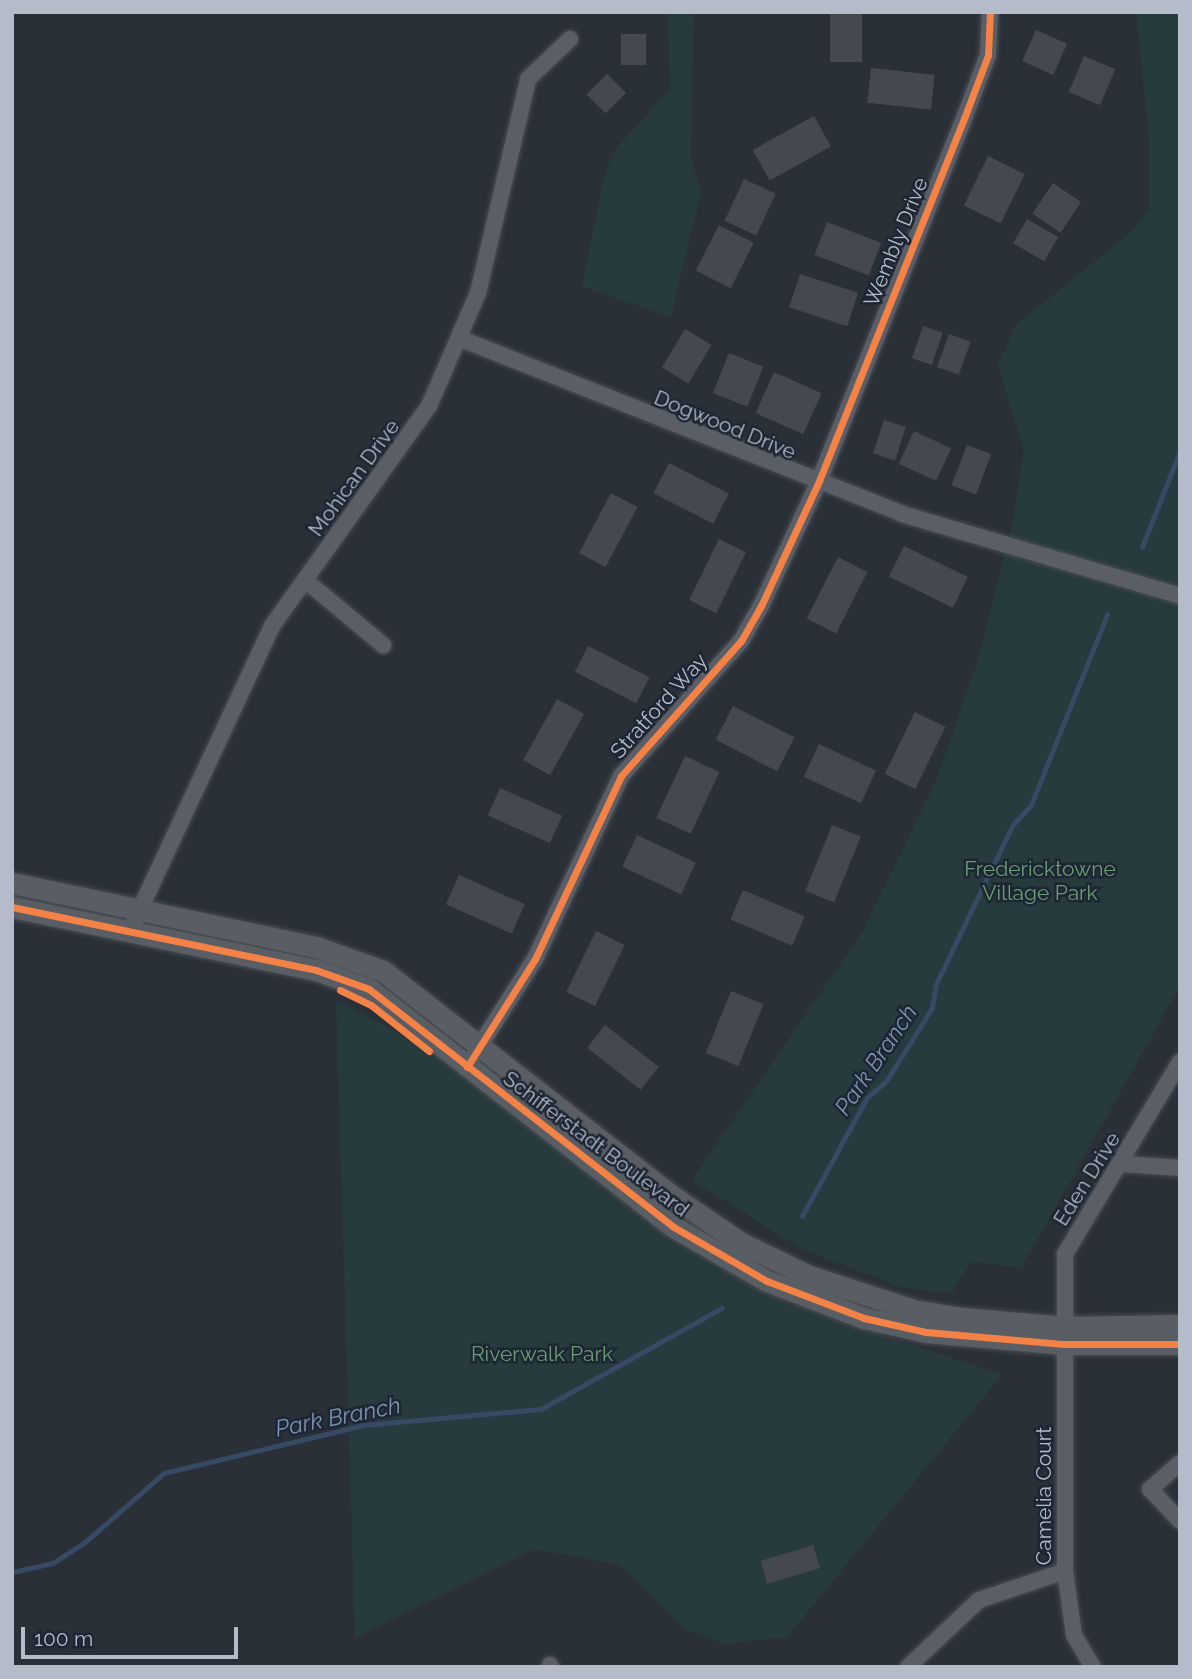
<!DOCTYPE html>
<html>
<head>
<meta charset="utf-8">
<style>
  body { margin:0 }
  #map { position:relative; width:1192px; height:1679px; overflow:hidden; background:#2a3038; font-family:Raleway,sans-serif }
  div>[style] { position:absolute }
  [style*='--x'] { left:calc(var(--x)*1px); top:calc(var(--y)*1px); width:calc(var(--w)*1px); rotate:calc(var(--a)*1deg) }
  .green>* { inset:0; background:#273a3e }
  .stream>* { height:4.5px; margin:-2.25px; padding:0 2.25px; transform-origin:2.25px; border-radius:2.25px; background:#384963 }
  .building>* { inset:0; background:#444950; transform-origin:0 0 }
  .roads { filter:drop-shadow(0 0 2px #484c53) drop-shadow(0 0 2px #484c53) }
  .minor>* { height:16px; margin:-8px; padding:0 8px; transform-origin:8px; border-radius:8px; background:#5a5e66 }
  .secondary>* { height:21px; margin:-10.5px; padding:0 10.5px; transform-origin:10.5px; border-radius:10.5px; background:#595d64 }
  .cycleway>* { height:7px; margin:-3.5px; padding:0 3.5px; transform-origin:3.5px; border-radius:3.5px; background:#f48246 }
  span { translate:-50% -50%; white-space:nowrap; text-align:center; line-height:1.15; -webkit-text-stroke:5px #1d2633; paint-order:stroke }
  .street-label { font-size:21px; color:#b4bcc9 }
  .park-label { font-size:21px; color:#6b9a76 }
  .water-label { font-size:23px; color:#7c92b1; font-style:italic }
  .frame { position:absolute; inset:0; border:14px solid #b4bcc9; pointer-events:none }
  .scale { position:absolute; left:21px; top:1627px; width:217px; height:32px; box-sizing:border-box; border:4px solid #b4bcc9; border-top:0; padding-left:9px; font-size:21px; line-height:24px; white-space:nowrap; color:#b4bcc9; -webkit-text-stroke:5px #1d2633; paint-order:stroke }
</style>
</head>
<body>
<div id="map">
  <div class="green">
    <i style="clip-path:polygon(668px 12px,694px 12px,691px 157px,701px 192px,671px 317px,582px 286px,606px 169px,618px 146px,670px 90px)"></i>
    <i style="clip-path:polygon(1136px 12px,1180px 12px,1180px 986px,1021px 1268px,971px 1261px,952px 1293px,903px 1288px,802px 1249px,692px 1180px,863px 931px,935px 783px,979px 658px,1013px 521px,1024px 450px,998px 365px,1016px 325px,1136px 228px,1149px 209px,1149px 136px)"></i>
    <i style="clip-path:polygon(336px 1000px,517px 1096px,687px 1217px,734px 1274px,790px 1303px,1002px 1375px,787px 1637px,724px 1644px,686px 1629px,620px 1565px,534px 1549px,355px 1638px)"></i>
  </div>
  <div class="stream">
    <i style="--x:1142;--y:547;--w:103;--a:-68.4"></i>
    <i style="--x:802;--y:1216;--w:135;--a:-61.2"></i>
    <i style="--x:867;--y:1098;--w:27;--a:-42"></i>
    <i style="--x:887;--y:1080;--w:85;--a:-58"></i>
    <i style="--x:932;--y:1008;--w:24;--a:-81"></i>
    <i style="--x:936;--y:984;--w:175;--a:-64.3"></i>
    <i style="--x:1012;--y:826;--w:28;--a:-48"></i>
    <i style="--x:1031;--y:805;--w:205;--a:-68.2"></i>
    <i style="--x:12;--y:1572;--w:42;--a:-12.4"></i>
    <i style="--x:53;--y:1563;--w:37;--a:-33"></i>
    <i style="--x:84;--y:1543;--w:106;--a:-41.2"></i>
    <i style="--x:164;--y:1473;--w:206;--a:-13.5"></i>
    <i style="--x:364;--y:1425;--w:178;--a:-5.2"></i>
    <i style="--x:541;--y:1409;--w:207;--a:-29.2"></i>
  </div>
  <div class="building">
    <i style="left:830px;top:12px;width:32px;height:50px"></i>
    <i style="left:1036px;top:30px;width:34px;height:34px;rotate:24deg"></i>
    <i style="left:621px;top:34px;width:25px;height:31px"></i>
    <i style="left:1084px;top:56px;width:34px;height:39px;rotate:23deg"></i>
    <i style="left:871px;top:68px;width:64px;height:35px;rotate:6deg"></i>
    <i style="left:607px;top:74px;width:27px;height:29px;rotate:45deg"></i>
    <i style="left:814px;top:116px;width:35px;height:70px;rotate:61deg"></i>
    <i style="left:988px;top:156px;width:41px;height:55px;rotate:26deg"></i>
    <i style="left:744px;top:179px;width:35px;height:46px;rotate:25deg"></i>
    <i style="left:1053px;top:183px;width:34px;height:37px;rotate:34deg"></i>
    <i style="left:1027px;top:219px;width:36px;height:28px;rotate:30deg"></i>
    <i style="left:827px;top:222px;width:58px;height:35px;rotate:21deg"></i>
    <i style="left:719px;top:225px;width:39px;height:51px;rotate:27deg"></i>
    <i style="left:800px;top:274px;width:61px;height:35px;rotate:18deg"></i>
    <i style="left:923px;top:326px;width:21px;height:34px;rotate:19deg"></i>
    <i style="left:685px;top:329px;width:31px;height:45px;rotate:31deg"></i>
    <i style="left:949px;top:334px;width:23px;height:35px;rotate:20deg"></i>
    <i style="left:729px;top:353px;width:37px;height:43px;rotate:22deg"></i>
    <i style="left:774px;top:372px;width:52px;height:45px;rotate:24deg"></i>
    <i style="left:884px;top:420px;width:23px;height:35px;rotate:18deg"></i>
    <i style="left:914px;top:431px;width:41px;height:36px;rotate:25deg"></i>
    <i style="left:967px;top:445px;width:26px;height:43px;rotate:21deg"></i>
    <i style="left:669px;top:463px;width:67px;height:34px;rotate:27deg"></i>
    <i style="left:611px;top:493px;width:30px;height:68px;rotate:28deg"></i>
    <i style="left:719px;top:539px;width:30px;height:68px;rotate:26deg"></i>
    <i style="left:904px;top:546px;width:71px;height:34px;rotate:26deg"></i>
    <i style="left:838px;top:557px;width:33px;height:69px;rotate:27deg"></i>
    <i style="left:588px;top:646px;width:69px;height:29px;rotate:27deg"></i>
    <i style="left:557px;top:699px;width:31px;height:70px;rotate:29deg"></i>
    <i style="left:733px;top:706px;width:69px;height:38px;rotate:27deg"></i>
    <i style="left:915px;top:712px;width:34px;height:69px;rotate:26deg"></i>
    <i style="left:819px;top:744px;width:63px;height:36px;rotate:25deg"></i>
    <i style="left:685px;top:756px;width:38px;height:68px;rotate:25deg"></i>
    <i style="left:500px;top:788px;width:68px;height:30px;rotate:24deg"></i>
    <i style="left:832px;top:825px;width:31px;height:71px;rotate:22deg"></i>
    <i style="left:637px;top:835px;width:65px;height:35px;rotate:25deg"></i>
    <i style="left:459px;top:875px;width:72px;height:32px;rotate:24deg"></i>
    <i style="left:743px;top:890px;width:67px;height:32px;rotate:23deg"></i>
    <i style="left:596px;top:931px;width:32px;height:68px;rotate:26deg"></i>
    <i style="left:731px;top:991px;width:35px;height:67px;rotate:22deg"></i>
    <i style="left:605px;top:1025px;width:68px;height:29px;rotate:38deg"></i>
    <i style="left:813px;top:1545px;width:24px;height:55px;rotate:73deg"></i>
  </div>
  <div class="roads">
    <div class="minor">
      <i style="--x:461;--y:339;--w:474;--a:21.6"></i>
      <i style="--x:902;--y:514;--w:290;--a:16.4"></i>
      <i style="--x:305;--y:580;--w:102;--a:39.8"></i>
      <i style="--x:135;--y:920;--w:324;--a:-65"></i>
      <i style="--x:272;--y:626;--w:270;--a:-54.5"></i>
      <i style="--x:429;--y:406;--w:123;--a:-66.6"></i>
      <i style="--x:478;--y:293;--w:220;--a:-76.8"></i>
      <i style="--x:528;--y:79;--w:58;--a:-43.6"></i>
      <i style="--x:474;--y:1055;--w:114;--a:-57.6"></i>
      <i style="--x:535;--y:959;--w:202;--a:-64.8"></i>
      <i style="--x:621;--y:776;--w:181;--a:-48.4"></i>
      <i style="--x:741;--y:641;--w:40;--a:-60.3"></i>
      <i style="--x:761;--y:606;--w:138;--a:-65.1"></i>
      <i style="--x:819;--y:481;--w:393;--a:-68.2"></i>
      <i style="--x:965;--y:116;--w:65;--a:-69.3"></i>
      <i style="--x:988;--y:55;--w:43;--a:-87.3"></i>
      <i style="--x:1123;--y:1164;--w:57;--a:4"></i>
      <i style="--x:1180;--y:1463;--w:40;--a:139"></i>
      <i style="--x:1150;--y:1489;--w:44;--a:46.8"></i>
      <i style="--x:550;--y:1665;--w:2;--a:63"></i>
      <i style="--x:908;--y:1667;--w:98;--a:-43.3"></i>
      <i style="--x:979;--y:1600;--w:91;--a:-18.6"></i>
      <i style="--x:1093;--y:1667;--w:37;--a:-121"></i>
      <i style="--x:1074;--y:1635;--w:65;--a:-98"></i>
      <i style="--x:1065;--y:1571;--w:317;--a:-90"></i>
      <i style="--x:1065;--y:1254;--w:224;--a:-59.1"></i>
    </div>
    <div class="secondary">
      <i style="--x:12;--y:883;--w:311;--a:11.9"></i>
      <i style="--x:316;--y:947;--w:71;--a:19.7"></i>
      <i style="--x:383;--y:971;--w:370;--a:37.9"></i>
      <i style="--x:675;--y:1198;--w:80;--a:34.3"></i>
      <i style="--x:741;--y:1243;--w:76;--a:25.9"></i>
      <i style="--x:809;--y:1276;--w:114;--a:18"></i>
      <i style="--x:917;--y:1311;--w:46;--a:8.8"></i>
      <i style="--x:962;--y:1318;--w:103;--a:5"></i>
      <i style="--x:1065;--y:1327;--w:115;--a:-1"></i>
      <i style="--x:12;--y:907;--w:310;--a:11.7"></i>
      <i style="--x:316;--y:970;--w:56;--a:19.7"></i>
      <i style="--x:369;--y:989;--w:385;--a:38"></i>
      <i style="--x:672;--y:1226;--w:110;--a:30.1"></i>
      <i style="--x:767;--y:1281;--w:104;--a:20.9"></i>
      <i style="--x:864;--y:1318;--w:64;--a:12.7"></i>
      <i style="--x:926;--y:1332;--w:139;--a:5"></i>
      <i style="--x:1064;--y:1344;--w:116;--a:0"></i>
    </div>
  </div>
  <div class="cycleway">
    <i style="--x:12;--y:907;--w:310;--a:11.7"></i>
    <i style="--x:316;--y:970;--w:56;--a:19.7"></i>
    <i style="--x:369;--y:989;--w:385;--a:38"></i>
    <i style="--x:672;--y:1226;--w:110;--a:30.1"></i>
    <i style="--x:767;--y:1281;--w:104;--a:20.9"></i>
    <i style="--x:864;--y:1318;--w:64;--a:12.7"></i>
    <i style="--x:926;--y:1332;--w:139;--a:5"></i>
    <i style="--x:1064;--y:1344;--w:116;--a:0"></i>
    <i style="--x:340;--y:990;--w:34;--a:26"></i>
    <i style="--x:371;--y:1005;--w:74;--a:38.4"></i>
    <i style="--x:467;--y:1067;--w:128;--a:-57.8"></i>
    <i style="--x:535;--y:959;--w:202;--a:-64.8"></i>
    <i style="--x:621;--y:776;--w:181;--a:-48.4"></i>
    <i style="--x:741;--y:641;--w:40;--a:-60.3"></i>
    <i style="--x:761;--y:606;--w:138;--a:-65.1"></i>
    <i style="--x:819;--y:481;--w:393;--a:-68.2"></i>
    <i style="--x:965;--y:116;--w:65;--a:-69.3"></i>
    <i style="--x:988;--y:55;--w:43;--a:-87.3"></i>
  </div>
  <div class="street-label">
    <span style="left:896px;top:242px;rotate:-68deg">Wembly Drive</span>
    <span style="left:725px;top:425px;rotate:22deg">Dogwood Drive</span>
    <span style="left:354px;top:478px;rotate:-54deg">Mohican Drive</span>
    <span style="left:659px;top:706px;rotate:-48deg">Stratford Way</span>
    <span style="left:596px;top:1144px;rotate:37deg">Schifferstadt Boulevard</span>
    <span style="left:1087px;top:1179px;rotate:-58deg">Eden Drive</span>
    <span style="left:1044px;top:1496px;rotate:-90deg">Camelia Court</span>
  </div>
  <div class="park-label">
    <span style="left:1040px;top:881px">Fredericktowne<br>Village Park</span>
    <span style="left:542px;top:1354px">Riverwalk Park</span>
  </div>
  <div class="water-label">
    <span style="left:876px;top:1060px;rotate:-56deg">Park Branch</span>
    <span style="left:338px;top:1417px;rotate:-11deg">Park Branch</span>
  </div>
  <div class="frame"></div>
  <div class="scale">100 m</div>
</div>
</body>
</html>
